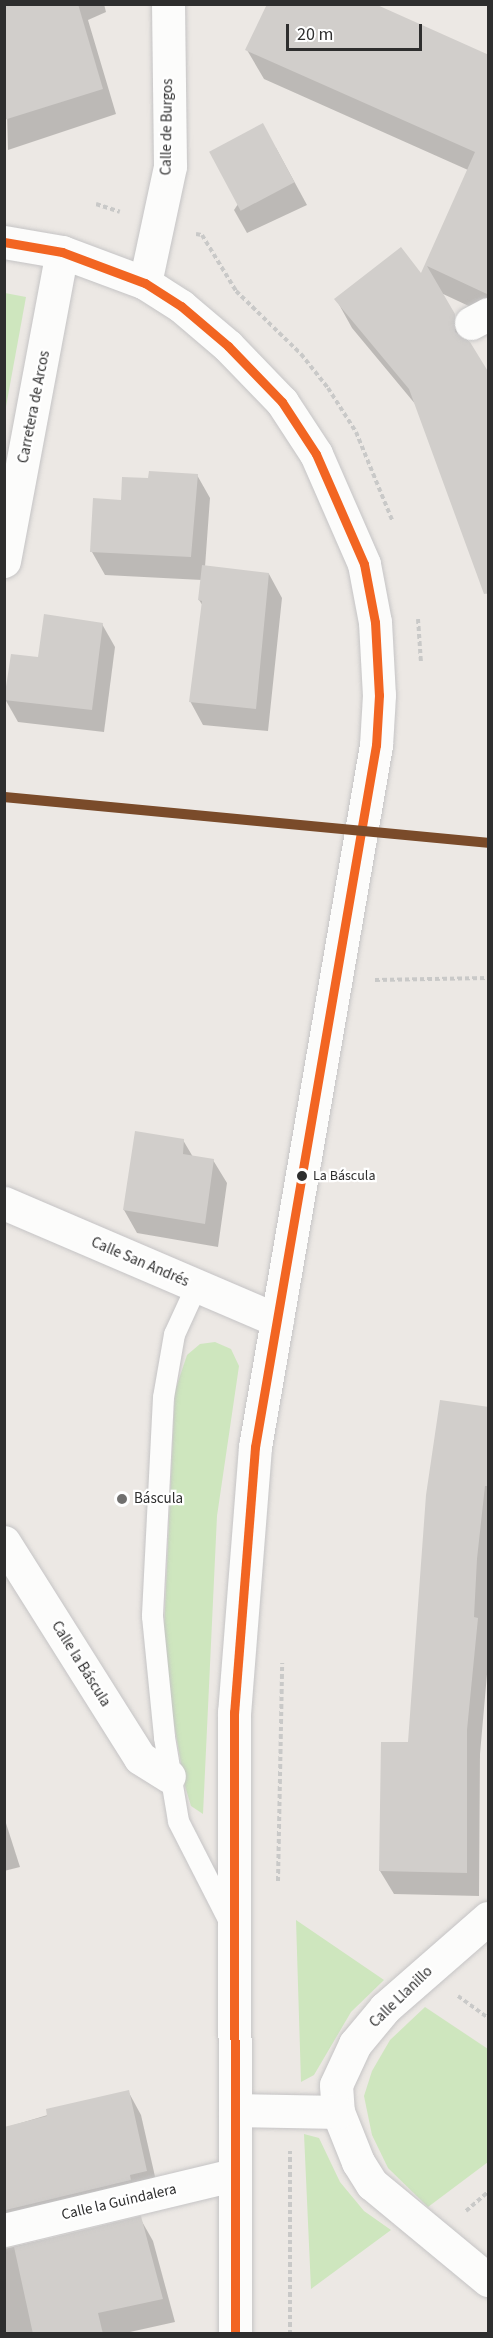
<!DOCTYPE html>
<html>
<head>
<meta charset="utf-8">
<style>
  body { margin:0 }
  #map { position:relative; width:493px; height:2338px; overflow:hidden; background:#ece8e4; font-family:"Source Sans 3",sans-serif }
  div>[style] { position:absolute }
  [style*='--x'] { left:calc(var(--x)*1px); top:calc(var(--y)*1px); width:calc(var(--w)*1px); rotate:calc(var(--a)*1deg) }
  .green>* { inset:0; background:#cee6be }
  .shadow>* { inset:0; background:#0003 }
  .building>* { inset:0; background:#d1cecb; transform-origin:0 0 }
  .path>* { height:4px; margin-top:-2px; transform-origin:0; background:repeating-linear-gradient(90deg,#c9c9c8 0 4.5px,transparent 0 7.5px) }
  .roads { filter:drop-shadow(0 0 2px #c5c4c5) drop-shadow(0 0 2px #c5c4c5) }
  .service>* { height:21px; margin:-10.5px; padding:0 10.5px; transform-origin:10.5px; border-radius:10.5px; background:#fcfcfb }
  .minor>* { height:33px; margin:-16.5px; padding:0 16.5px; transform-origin:16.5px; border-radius:16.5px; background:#fcfcfb }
  .tertiary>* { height:33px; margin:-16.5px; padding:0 16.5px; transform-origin:16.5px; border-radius:16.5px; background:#fcfcfb }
  .bus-1>* { height:9px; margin:-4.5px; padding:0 4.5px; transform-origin:4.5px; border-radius:4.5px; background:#f26522 }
  .rail-1>* { height:10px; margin:-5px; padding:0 5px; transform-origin:5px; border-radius:5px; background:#7a4b2a }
  .dots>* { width:16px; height:16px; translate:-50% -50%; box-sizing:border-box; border:3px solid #fff; border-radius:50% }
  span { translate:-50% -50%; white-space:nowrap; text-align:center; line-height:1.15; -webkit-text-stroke:4.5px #fff; paint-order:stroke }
  .bus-label { font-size:14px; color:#2e2e2e }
  .left { translate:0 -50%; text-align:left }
  .street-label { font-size:15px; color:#2e2e2e }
  .poi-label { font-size:15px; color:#2e2e2e }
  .frame { position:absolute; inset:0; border:6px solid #2e2e2e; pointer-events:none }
  .scale { position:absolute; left:286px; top:24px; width:136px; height:27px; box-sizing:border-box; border:3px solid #2e2e2e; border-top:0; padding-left:8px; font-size:18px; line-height:21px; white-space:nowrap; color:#2e2e2e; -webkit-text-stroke:4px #fff; paint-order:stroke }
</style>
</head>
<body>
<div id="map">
  <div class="green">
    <i style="clip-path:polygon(5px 293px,26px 297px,5px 412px,4px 293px)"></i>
    <i style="clip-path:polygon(215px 1342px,231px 1349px,239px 1366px,217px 1516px,203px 1814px,191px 1806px,185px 1786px,171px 1706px,164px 1630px,175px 1391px,187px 1355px,200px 1344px)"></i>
    <i style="clip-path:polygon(296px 1920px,384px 1980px,351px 2012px,314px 2075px,301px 2082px)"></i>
    <i style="clip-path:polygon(425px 2007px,488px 2049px,488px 2162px,428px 2207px,388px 2168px,372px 2135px,364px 2096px,372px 2071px,390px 2040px)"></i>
    <i style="clip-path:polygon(304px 2134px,319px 2138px,340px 2182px,364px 2211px,391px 2230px,311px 2289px)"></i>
  </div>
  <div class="shadow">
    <i style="clip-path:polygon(4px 4px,104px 4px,106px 12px,88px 20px,116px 114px,8px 150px)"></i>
    <i style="clip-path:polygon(247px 50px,488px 55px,488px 315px,441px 293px,488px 376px,488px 597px,416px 405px,352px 328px,336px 299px,421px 276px,468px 170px,264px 79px)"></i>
    <i style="clip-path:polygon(276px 148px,307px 205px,247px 233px,234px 210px)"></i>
    <i style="clip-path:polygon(197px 475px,210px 498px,205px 567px,269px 574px,282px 598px,268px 731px,203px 725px,190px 701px,203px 606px,199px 600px,202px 580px,105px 575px,92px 552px,123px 501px,149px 480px)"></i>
    <i style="clip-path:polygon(102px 624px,115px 647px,104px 732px,18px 722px,5px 699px,40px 658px)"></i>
    <i style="clip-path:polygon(183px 1140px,193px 1157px,213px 1160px,227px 1183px,218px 1247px,137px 1233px,124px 1210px)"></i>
    <i style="clip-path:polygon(488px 1409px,488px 1663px,480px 1754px,479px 1896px,394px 1894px,380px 1871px)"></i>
    <i style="clip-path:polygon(4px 1817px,20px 1867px,4px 1871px)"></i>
    <i style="clip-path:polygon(128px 2091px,141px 2115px,159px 2194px,4px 2242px,4px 2128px)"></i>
    <i style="clip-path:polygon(140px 2218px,153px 2241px,175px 2322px,121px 2334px,4px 2334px,4px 2249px)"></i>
  </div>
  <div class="building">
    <i style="clip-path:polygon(4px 4px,78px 4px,103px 89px,4px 120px)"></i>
    <i style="clip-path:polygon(267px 4px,375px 4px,489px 55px,489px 295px,427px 266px,455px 314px,455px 332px,470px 342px,489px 373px,489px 593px,484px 594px,409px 389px,334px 299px,401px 247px,421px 273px,475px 152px,245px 50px)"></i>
    <i style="left:263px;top:123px;width:67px;height:61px;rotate:62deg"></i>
    <i style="clip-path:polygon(149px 471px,198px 474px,191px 557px,90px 552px,93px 498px,121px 500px,122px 477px,148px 478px)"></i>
    <i style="clip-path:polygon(202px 565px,269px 573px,256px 709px,189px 702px,202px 601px,198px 600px)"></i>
    <i style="clip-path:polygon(44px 614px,103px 623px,92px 710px,4px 700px,11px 654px,38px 657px)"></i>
    <i style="clip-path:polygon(135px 1131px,184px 1139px,183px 1154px,214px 1159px,205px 1224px,123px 1210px)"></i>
    <i style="clip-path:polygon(440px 1400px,489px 1407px,489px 1486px,485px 1486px,477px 1559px,474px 1617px,478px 1618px,467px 1730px,467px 1873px,379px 1871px,381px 1742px,408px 1742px,426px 1495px)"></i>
    <i style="clip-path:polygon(129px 2090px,147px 2171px,130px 2175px,131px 2180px,6px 2210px,4px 2127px,47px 2116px,46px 2109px)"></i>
    <i style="clip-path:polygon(141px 2216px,163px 2299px,98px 2313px,103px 2334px,33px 2334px,14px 2247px)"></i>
  </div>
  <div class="path">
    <i style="--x:96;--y:204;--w:25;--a:18"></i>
    <i style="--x:196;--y:234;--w:6;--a:9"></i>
    <i style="--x:202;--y:235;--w:66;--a:58.7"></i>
    <i style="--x:236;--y:291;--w:91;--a:44.1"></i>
    <i style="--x:301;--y:354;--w:43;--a:51.5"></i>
    <i style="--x:328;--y:388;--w:52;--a:57.5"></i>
    <i style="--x:356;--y:432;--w:97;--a:67.7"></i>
    <i style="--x:418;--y:619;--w:44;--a:86.1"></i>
    <i style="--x:375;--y:980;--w:113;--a:-1"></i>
    <i style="--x:278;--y:1881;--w:218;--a:-88.9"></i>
    <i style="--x:458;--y:1996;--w:37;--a:36"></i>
    <i style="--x:466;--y:2211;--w:29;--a:-41"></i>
    <i style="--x:290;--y:2334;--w:183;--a:-90"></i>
  </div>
  <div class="roads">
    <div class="service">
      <i style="--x:196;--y:1286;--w:53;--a:114.6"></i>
      <i style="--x:174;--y:1334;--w:64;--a:99.9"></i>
      <i style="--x:163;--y:1397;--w:219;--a:92.9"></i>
      <i style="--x:152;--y:1616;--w:122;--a:84.3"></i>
      <i style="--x:164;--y:1737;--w:85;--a:80.5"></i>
      <i style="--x:178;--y:1821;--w:117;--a:63"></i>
    </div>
    <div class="minor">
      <i style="--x:471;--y:323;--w:19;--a:-28"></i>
      <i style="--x:4;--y:561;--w:314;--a:-79.4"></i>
      <i style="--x:4;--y:1203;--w:297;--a:23.2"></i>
      <i style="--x:4;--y:1542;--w:255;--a:57.8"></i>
      <i style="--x:140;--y:1758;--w:34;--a:32"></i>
      <i style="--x:488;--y:1918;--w:137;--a:138.9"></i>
      <i style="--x:385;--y:2008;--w:47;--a:129.8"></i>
      <i style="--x:355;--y:2044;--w:45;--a:114.9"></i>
      <i style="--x:336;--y:2085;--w:27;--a:86"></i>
      <i style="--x:338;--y:2112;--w:54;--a:68.2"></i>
      <i style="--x:358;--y:2162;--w:26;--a:58"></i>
      <i style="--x:372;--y:2184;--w:151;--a:39.6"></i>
      <i style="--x:235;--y:2110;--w:103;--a:1.1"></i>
      <i style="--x:4;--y:2230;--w:236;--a:-13.5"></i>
    </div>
    <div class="tertiary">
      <i style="--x:4;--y:242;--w:59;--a:9.8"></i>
      <i style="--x:62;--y:252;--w:89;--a:20.5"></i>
      <i style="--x:145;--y:283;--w:43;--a:32.6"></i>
      <i style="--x:181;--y:306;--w:62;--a:40.4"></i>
      <i style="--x:228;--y:346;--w:78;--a:46"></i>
      <i style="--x:282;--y:402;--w:62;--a:56.8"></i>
      <i style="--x:316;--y:454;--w:120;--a:66.4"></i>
      <i style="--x:364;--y:564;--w:59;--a:79.3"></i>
      <i style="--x:375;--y:622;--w:73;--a:86.9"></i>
      <i style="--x:379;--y:695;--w:50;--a:93.4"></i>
      <i style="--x:376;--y:745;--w:712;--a:99.78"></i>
      <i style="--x:255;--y:1447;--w:266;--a:94.5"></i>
      <i style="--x:234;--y:1712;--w:622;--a:89.91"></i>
      <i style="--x:145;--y:283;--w:120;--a:-77.9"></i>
      <i style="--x:170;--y:166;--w:162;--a:-90.7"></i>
    </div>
  </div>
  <div class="bus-1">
    <i style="--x:4;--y:242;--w:59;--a:9.8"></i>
    <i style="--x:62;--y:252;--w:89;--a:20.5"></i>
    <i style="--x:145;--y:283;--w:43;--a:32.6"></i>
    <i style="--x:181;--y:306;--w:62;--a:40.4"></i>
    <i style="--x:228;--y:346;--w:78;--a:46"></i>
    <i style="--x:282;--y:402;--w:62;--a:56.8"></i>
    <i style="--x:316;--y:454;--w:120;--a:66.4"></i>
    <i style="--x:364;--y:564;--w:59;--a:79.3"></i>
    <i style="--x:375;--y:622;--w:73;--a:86.9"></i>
    <i style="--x:379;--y:695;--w:50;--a:93.4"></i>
    <i style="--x:376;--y:745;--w:712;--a:99.78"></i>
    <i style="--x:255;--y:1447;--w:266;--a:94.5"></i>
    <i style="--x:234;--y:1712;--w:622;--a:89.91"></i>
  </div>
  <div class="rail-1">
    <i style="--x:4;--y:797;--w:486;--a:5.4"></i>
  </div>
  <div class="dots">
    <i style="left:302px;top:1176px;background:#2e2e2e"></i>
    <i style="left:122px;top:1499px;background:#706f6e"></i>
  </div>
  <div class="bus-label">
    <span class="left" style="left:313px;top:1176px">La Báscula</span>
  </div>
  <div class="street-label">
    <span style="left:167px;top:127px;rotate:-89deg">Calle de Burgos</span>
    <span style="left:34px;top:407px;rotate:-79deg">Carretera de Arcos</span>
    <span style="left:140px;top:1262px;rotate:23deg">Calle San Andrés</span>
    <span style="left:81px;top:1664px;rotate:58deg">Calle la Báscula</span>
    <span style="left:401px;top:1997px;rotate:-44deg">Calle Llanillo</span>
    <span style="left:119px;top:2202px;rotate:-13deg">Calle la Guindalera</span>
  </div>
  <div class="poi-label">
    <span class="left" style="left:134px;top:1499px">Báscula</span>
  </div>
  <div class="frame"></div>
  <div class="scale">20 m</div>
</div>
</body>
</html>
